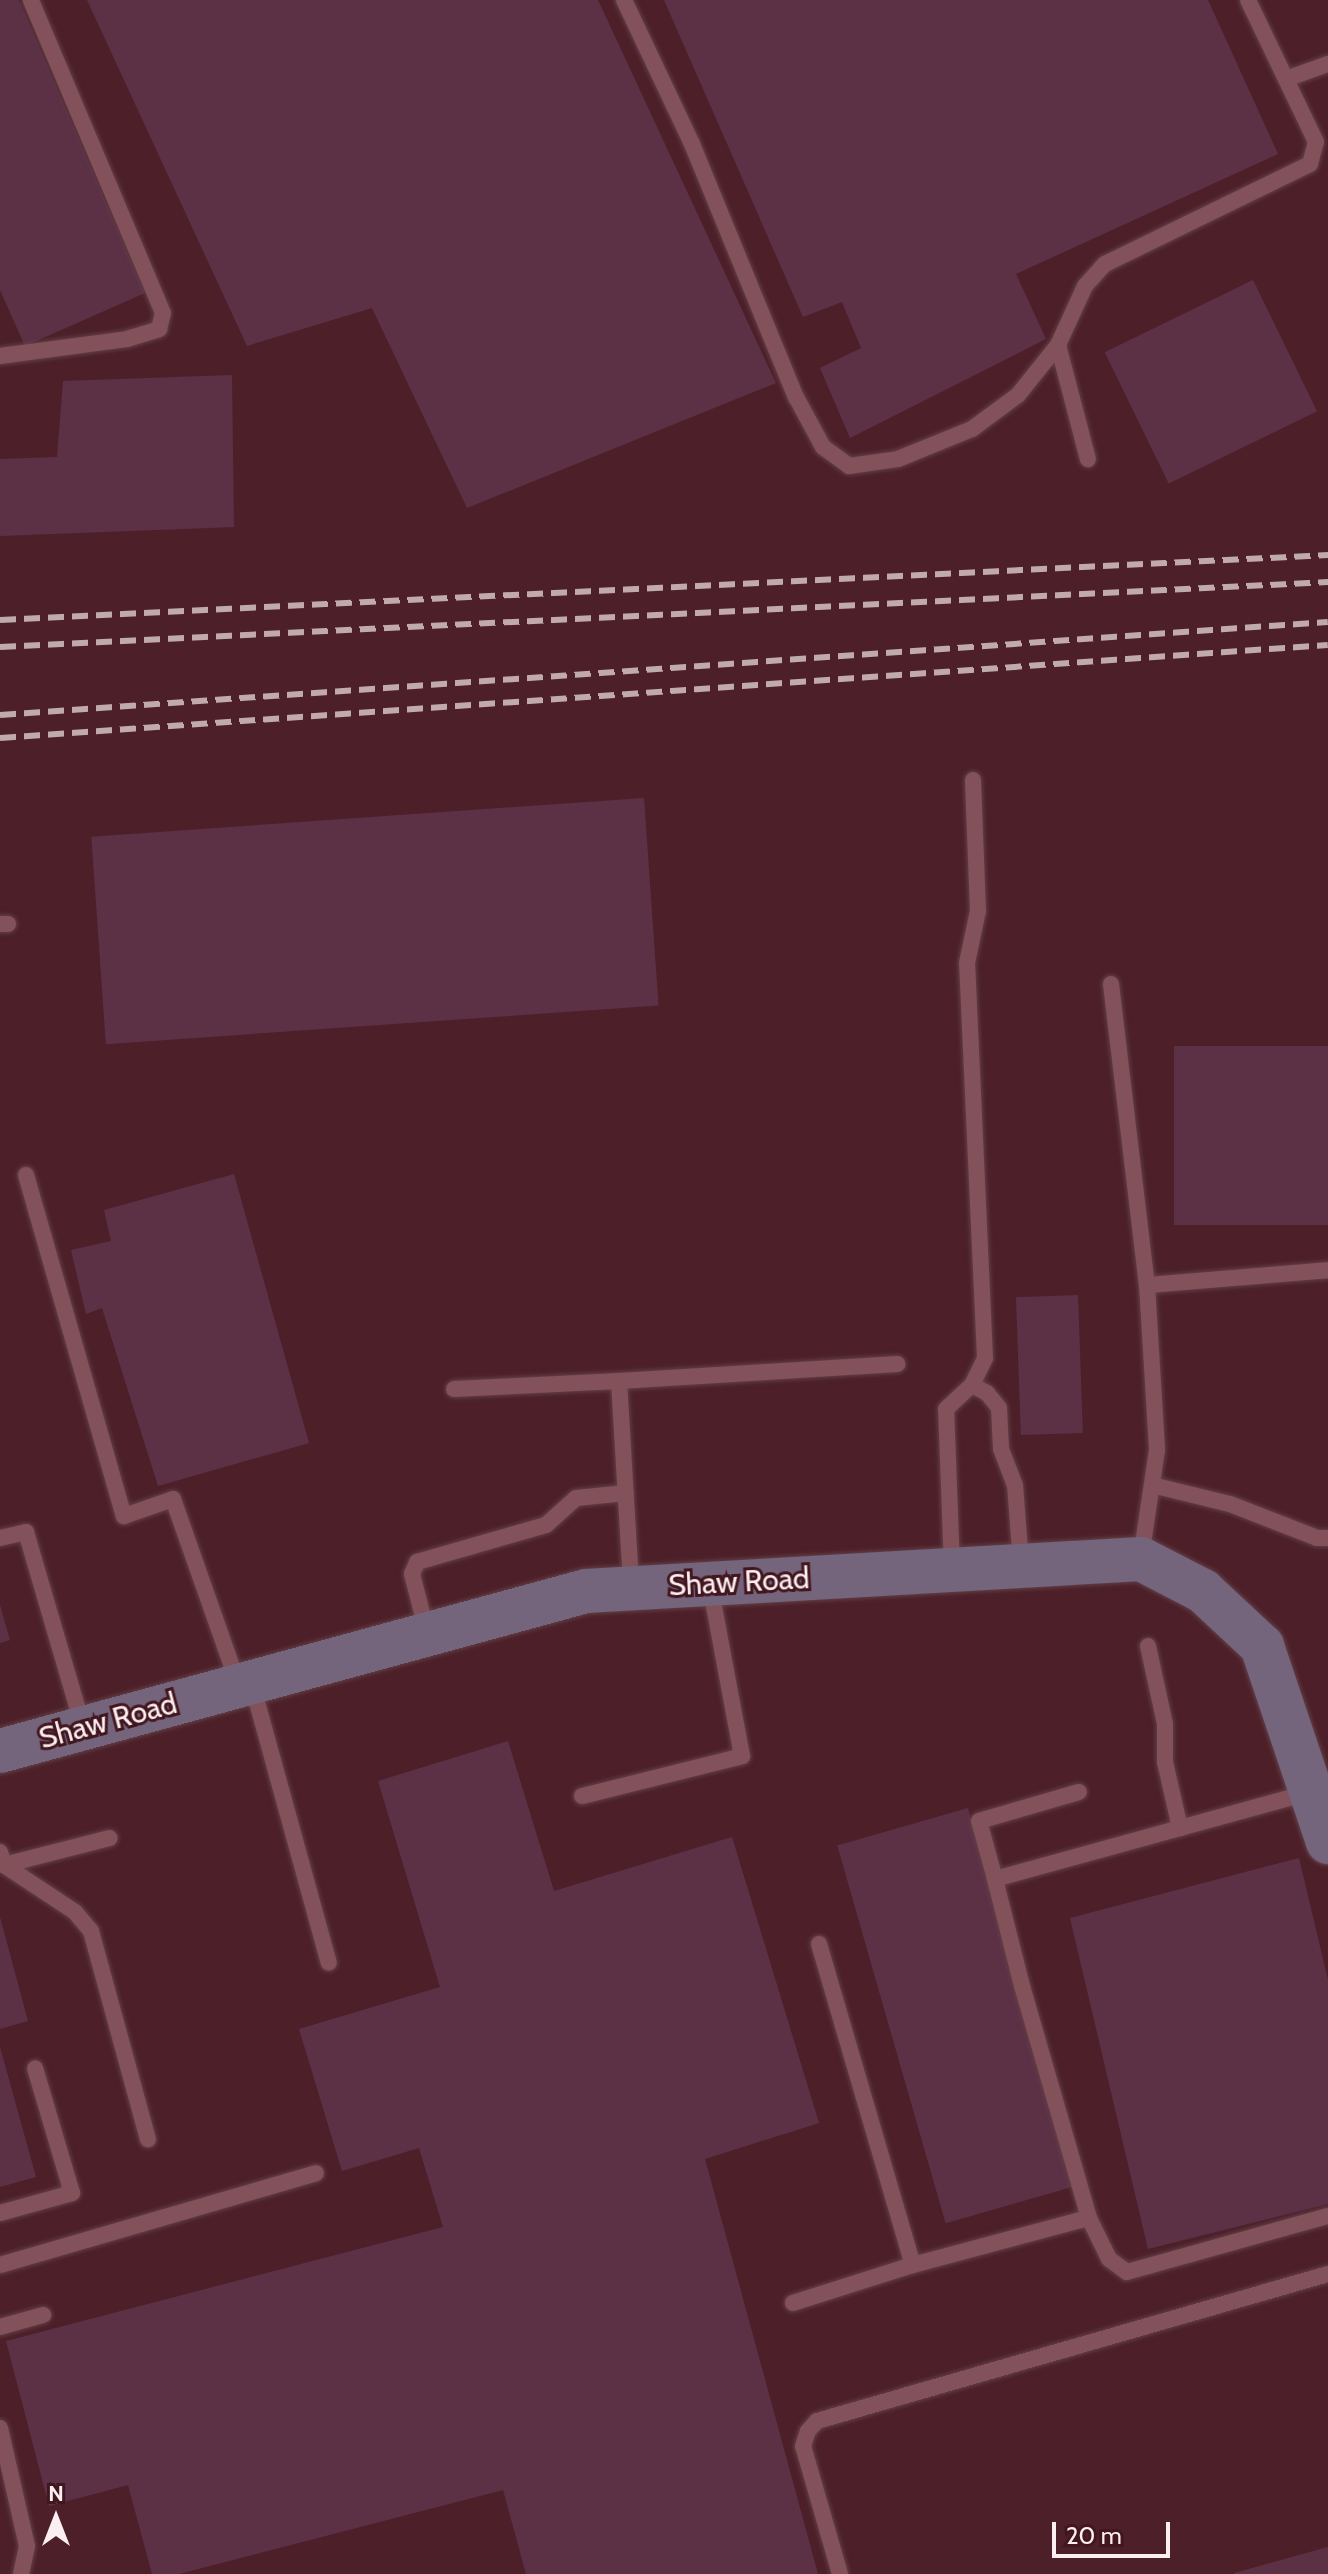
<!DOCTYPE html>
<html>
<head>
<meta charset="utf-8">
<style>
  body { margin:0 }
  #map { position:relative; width:1328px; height:2574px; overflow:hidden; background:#4d2029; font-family:Cabin,sans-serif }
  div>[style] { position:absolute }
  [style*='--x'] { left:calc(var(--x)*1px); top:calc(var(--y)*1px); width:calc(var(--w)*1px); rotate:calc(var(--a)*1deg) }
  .building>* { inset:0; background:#5c3146; transform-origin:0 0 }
  .roads { filter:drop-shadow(0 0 2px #623f47) drop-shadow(0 0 2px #623f47) }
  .lane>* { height:16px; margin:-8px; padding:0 8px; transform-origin:8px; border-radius:8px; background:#835159 }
  .secondary>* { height:44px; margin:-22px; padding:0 22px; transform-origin:22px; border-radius:22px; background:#74647c }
  .rail>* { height:6px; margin-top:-3px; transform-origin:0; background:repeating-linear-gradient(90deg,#c1aaae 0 16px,transparent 0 24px) }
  span { translate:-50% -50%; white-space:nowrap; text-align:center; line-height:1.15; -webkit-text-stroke:6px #42161f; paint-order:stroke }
  .street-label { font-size:30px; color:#fceff1 }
  .north { position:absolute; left:16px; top:2478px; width:80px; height:80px; -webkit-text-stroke:6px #42161f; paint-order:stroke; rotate:0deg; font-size:22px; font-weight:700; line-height:32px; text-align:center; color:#fceff1 }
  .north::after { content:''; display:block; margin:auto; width:28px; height:36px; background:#fceff1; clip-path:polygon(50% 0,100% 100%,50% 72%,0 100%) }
  .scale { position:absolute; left:1052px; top:2522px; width:118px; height:36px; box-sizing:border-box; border:4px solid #fceff1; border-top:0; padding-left:10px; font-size:24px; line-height:28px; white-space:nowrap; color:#fceff1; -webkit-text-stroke:6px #42161f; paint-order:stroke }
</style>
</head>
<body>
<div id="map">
  <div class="building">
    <i style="clip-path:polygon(0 0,19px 0,145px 293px,25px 346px,0 290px)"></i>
    <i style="clip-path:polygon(87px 0,598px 0,776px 383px,467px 508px,372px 308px,247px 346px)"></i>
    <i style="clip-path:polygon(664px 0,1208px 0,1278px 154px,1016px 274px,1046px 339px,850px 438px,820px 368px,861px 348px,842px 302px,803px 317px)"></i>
    <i style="left:1253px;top:280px;width:146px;height:165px;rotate:64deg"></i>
    <i style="clip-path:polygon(232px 375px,234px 527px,0 536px,0 459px,57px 457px,63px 381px)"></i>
    <i style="left:644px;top:798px;width:208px;height:554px;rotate:86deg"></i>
    <i style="left:1328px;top:1046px;width:179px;height:154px;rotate:90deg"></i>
    <i style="clip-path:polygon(234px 1174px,309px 1443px,158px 1486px,102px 1308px,86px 1314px,71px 1250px,111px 1241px,104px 1210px)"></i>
    <i style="left:1078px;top:1295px;width:138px;height:62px;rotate:88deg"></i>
    <i style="clip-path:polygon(0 1605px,10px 1640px,0 1643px)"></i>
    <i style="clip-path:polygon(508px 1741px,554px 1891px,732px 1837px,819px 2123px,705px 2159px,818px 2574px,526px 2574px,503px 2490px,179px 2574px,152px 2574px,128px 2485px,49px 2506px,6px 2341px,443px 2227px,419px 2148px,342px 2171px,299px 2029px,440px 1987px,378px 1781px)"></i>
    <i style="left:968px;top:1808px;width:393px;height:136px;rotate:74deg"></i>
    <i style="clip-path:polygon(1299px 1858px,1328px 1980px,1328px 2204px,1148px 2249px,1070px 1918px)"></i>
    <i style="clip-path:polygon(0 1917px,28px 2021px,0 2029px)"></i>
    <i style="clip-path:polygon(0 2047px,36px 2177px,0 2187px)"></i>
    <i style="clip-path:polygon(1328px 2547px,1328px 2574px,1234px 2574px,1234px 2573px)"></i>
  </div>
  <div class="roads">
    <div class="lane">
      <i style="--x:624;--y:0;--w:159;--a:64.7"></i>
      <i style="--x:692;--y:144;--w:274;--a:67.7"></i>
      <i style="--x:796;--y:397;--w:57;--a:61.6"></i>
      <i style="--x:823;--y:447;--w:32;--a:36"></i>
      <i style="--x:849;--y:466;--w:49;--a:-8.1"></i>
      <i style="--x:898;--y:459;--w:80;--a:-22.1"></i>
      <i style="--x:972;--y:429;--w:57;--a:-36.5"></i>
      <i style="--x:1018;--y:395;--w:64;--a:-51.3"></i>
      <i style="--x:1058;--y:345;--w:65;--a:-65.4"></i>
      <i style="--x:1085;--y:286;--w:30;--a:-48"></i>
      <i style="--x:1105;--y:264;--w:228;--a:-26"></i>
      <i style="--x:1310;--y:164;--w:23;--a:-75"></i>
      <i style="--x:1316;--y:142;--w:157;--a:-115.6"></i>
      <i style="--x:1286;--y:79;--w:45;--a:-19.7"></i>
      <i style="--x:1058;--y:345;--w:118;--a:75.3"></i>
      <i style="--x:0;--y:356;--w:128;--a:-7.6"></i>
      <i style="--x:127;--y:339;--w:34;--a:-17"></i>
      <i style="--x:159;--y:329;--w:16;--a:-76"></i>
      <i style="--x:163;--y:313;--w:340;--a:-112.9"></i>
      <i style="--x:0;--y:924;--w:8;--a:0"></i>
      <i style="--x:1111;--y:984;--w:303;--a:83.2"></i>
      <i style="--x:1147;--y:1285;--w:165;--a:86.5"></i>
      <i style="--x:1157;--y:1450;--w:108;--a:98.5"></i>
      <i style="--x:26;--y:1175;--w:355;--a:74"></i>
      <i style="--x:124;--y:1516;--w:52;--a:-19.1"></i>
      <i style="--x:173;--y:1499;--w:196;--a:70.6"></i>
      <i style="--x:1147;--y:1285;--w:182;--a:-4.7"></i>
      <i style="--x:619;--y:1381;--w:279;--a:-3.5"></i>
      <i style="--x:972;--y:1385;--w:17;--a:28"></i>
      <i style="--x:987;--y:1393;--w:19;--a:51"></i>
      <i style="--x:999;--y:1408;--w:41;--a:87.2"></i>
      <i style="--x:1001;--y:1449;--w:39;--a:69"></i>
      <i style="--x:1015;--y:1485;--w:78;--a:85.6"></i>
      <i style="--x:454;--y:1389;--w:165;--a:-2.8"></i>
      <i style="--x:619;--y:1381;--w:205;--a:86.6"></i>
      <i style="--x:1152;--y:1485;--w:80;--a:13.7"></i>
      <i style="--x:1230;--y:1504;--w:93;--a:21.3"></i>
      <i style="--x:1317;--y:1538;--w:11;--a:0"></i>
      <i style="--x:0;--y:1538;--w:27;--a:-13"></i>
      <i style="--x:26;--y:1532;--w:203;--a:73.7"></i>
      <i style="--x:952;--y:1569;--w:160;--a:-92.1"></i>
      <i style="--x:946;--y:1409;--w:35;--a:-43"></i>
      <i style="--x:972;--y:1385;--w:30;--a:-64"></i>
      <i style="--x:985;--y:1358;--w:395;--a:-92.6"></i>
      <i style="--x:967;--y:963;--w:53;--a:-78.1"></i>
      <i style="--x:978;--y:911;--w:131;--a:-92.2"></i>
      <i style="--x:427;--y:1632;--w:60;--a:-104.5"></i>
      <i style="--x:412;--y:1574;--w:13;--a:-67"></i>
      <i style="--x:417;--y:1562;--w:134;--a:-16"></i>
      <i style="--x:546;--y:1525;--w:40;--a:-42"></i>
      <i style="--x:576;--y:1498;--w:50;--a:-5.7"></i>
      <i style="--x:1148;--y:1646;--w:80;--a:77.7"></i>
      <i style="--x:1165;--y:1724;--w:38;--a:90"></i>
      <i style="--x:1165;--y:1762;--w:68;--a:77.2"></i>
      <i style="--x:252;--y:1684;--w:289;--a:74.6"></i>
      <i style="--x:582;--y:1796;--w:165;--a:-14"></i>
      <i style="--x:742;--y:1756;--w:174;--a:-100.6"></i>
      <i style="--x:0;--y:1852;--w:14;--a:73"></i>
      <i style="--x:4;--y:1865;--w:85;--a:33.5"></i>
      <i style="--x:75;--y:1912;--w:25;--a:50"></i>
      <i style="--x:91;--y:1931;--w:216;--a:74.7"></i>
      <i style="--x:4;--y:1865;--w:109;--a:-14.3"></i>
      <i style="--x:995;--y:1879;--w:60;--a:-105.4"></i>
      <i style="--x:979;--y:1821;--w:104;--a:-16.2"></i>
      <i style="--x:819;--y:1944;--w:334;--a:73.7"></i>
      <i style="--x:913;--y:2265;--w:182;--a:-15"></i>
      <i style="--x:1089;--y:2218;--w:241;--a:-106.1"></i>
      <i style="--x:1022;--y:1986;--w:110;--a:-104.2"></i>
      <i style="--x:995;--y:1879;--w:328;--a:-15.4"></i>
      <i style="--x:0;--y:2213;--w:75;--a:-15.5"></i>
      <i style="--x:72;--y:2193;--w:130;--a:-106.5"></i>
      <i style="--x:1089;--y:2218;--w:46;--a:64"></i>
      <i style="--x:1109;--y:2259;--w:22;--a:36"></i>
      <i style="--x:1127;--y:2272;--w:209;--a:-15.6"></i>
      <i style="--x:0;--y:2265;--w:329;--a:-16.2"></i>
      <i style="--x:793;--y:2303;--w:126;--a:-17.6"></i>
      <i style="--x:0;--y:2327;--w:45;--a:-15.6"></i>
      <i style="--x:0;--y:2428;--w:121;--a:77.1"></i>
      <i style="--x:27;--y:2546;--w:29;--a:102"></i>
      <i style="--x:840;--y:2574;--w:133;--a:-106.1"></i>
      <i style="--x:803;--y:2446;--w:16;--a:-72"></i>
      <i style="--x:808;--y:2431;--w:13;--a:-48"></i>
      <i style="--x:817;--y:2421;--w:532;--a:-16.05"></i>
    </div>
    <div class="secondary">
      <i style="--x:0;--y:1751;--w:607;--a:-15.27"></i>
      <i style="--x:586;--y:1591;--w:556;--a:-3.3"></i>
      <i style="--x:1141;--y:1559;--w:70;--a:27.3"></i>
      <i style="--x:1203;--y:1591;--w:81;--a:43"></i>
      <i style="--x:1262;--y:1646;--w:207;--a:71.4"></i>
    </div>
  </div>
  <div class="rail">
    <i style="--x:0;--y:620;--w:1330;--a:-2.8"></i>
    <i style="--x:0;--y:647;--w:1330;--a:-2.8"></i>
    <i style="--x:0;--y:715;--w:1331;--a:-4.01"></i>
    <i style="--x:0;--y:738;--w:1331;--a:-4.01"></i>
  </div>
  <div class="street-label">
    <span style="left:739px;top:1582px;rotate:-3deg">Shaw Road</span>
    <span style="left:108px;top:1721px;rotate:-15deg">Shaw Road</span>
  </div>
  <div class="north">N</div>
  <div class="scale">20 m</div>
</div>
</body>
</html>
